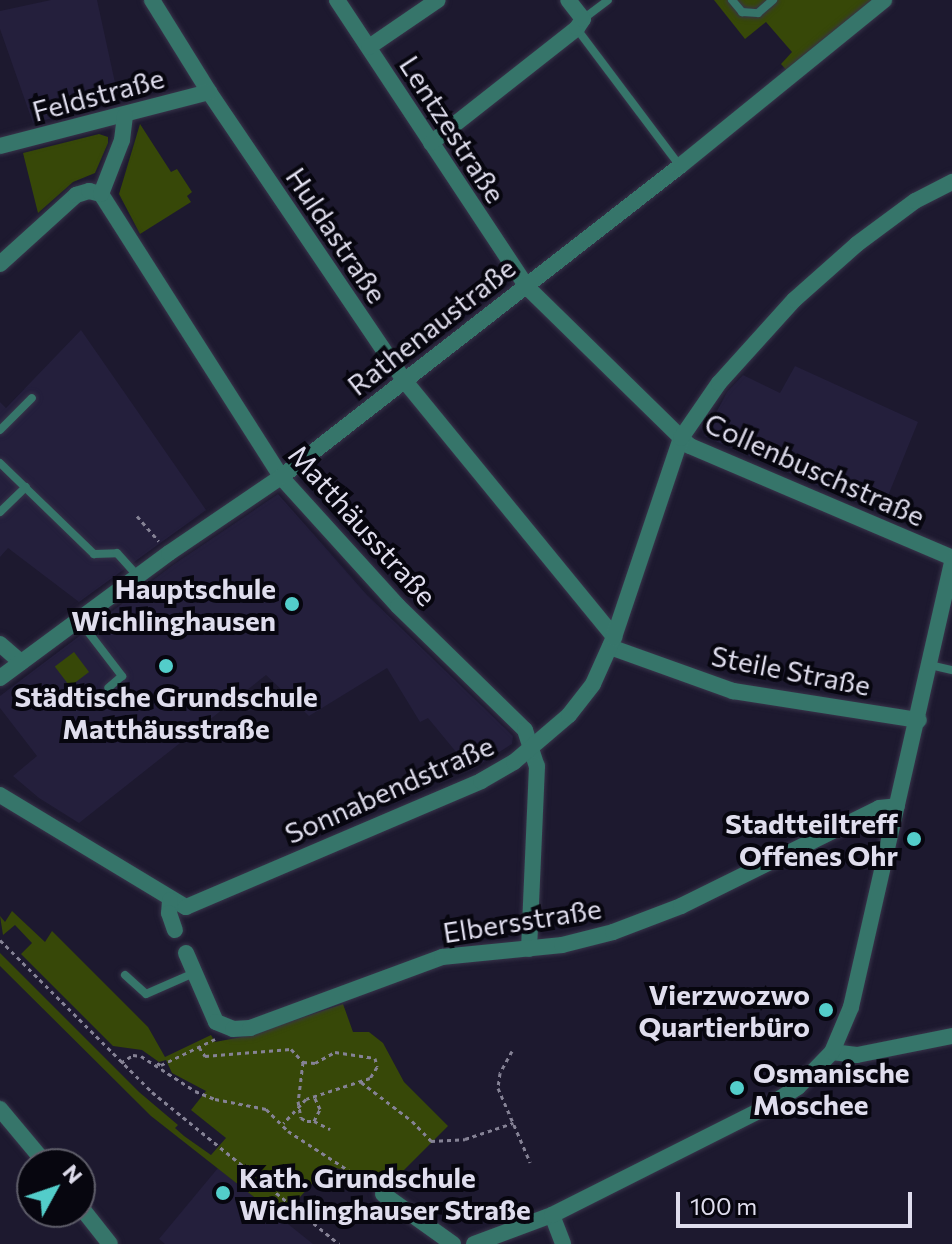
<!DOCTYPE html>
<html>
<head>
<meta charset="utf-8">
<style>
  body { margin:0 }
  #map { position:relative; width:952px; height:1244px; overflow:hidden; background:#1d192f; font-family:Commissioner,sans-serif }
  div>[style] { position:absolute }
  [style*='--x'] { left:calc(var(--x)*1px); top:calc(var(--y)*1px); width:calc(var(--w)*1px); rotate:calc(var(--a)*1deg) }
  .built>* { inset:0; background:#241f3c }
  .green>* { inset:0; background:#374808; transform-origin:0 0 }
  .path>* { height:3px; margin-top:-1.5px; transform-origin:0; background:repeating-linear-gradient(90deg,#858295 0 4px,transparent 0 8px) }
  .roads { filter:drop-shadow(0 0 2px #38344a) drop-shadow(0 0 2px #38344a) }
  .service>* { height:8px; margin:-4px; padding:0 4px; transform-origin:4px; border-radius:4px; background:#36756a }
  .minor>* { height:16px; margin:-8px; padding:0 8px; transform-origin:8px; border-radius:8px; background:#36756a }
  .tertiary>* { height:16px; margin:-8px; padding:0 8px; transform-origin:8px; border-radius:8px; background:#36756a }
  .dots>* { width:22px; height:22px; translate:-50% -50%; box-sizing:border-box; border:4px solid #07060f; border-radius:50% }
  span { translate:-50% -50%; white-space:nowrap; text-align:center; line-height:1.15; -webkit-text-stroke:8px #07060f; paint-order:stroke }
  .street-label { font-size:28px; color:#dfdded }
  .poi-label { font-size:28px; color:#dfdded; font-weight:700 }
  .right { translate:-100% -50%; text-align:right }
  .left { translate:0 -50%; text-align:left }
  .north { position:absolute; left:16px; top:1148px; width:80px; height:80px; box-sizing:border-box; background:#07060f; border:2px solid #5d5c68; border-radius:50%; rotate:50deg; font-size:22px; font-weight:700; line-height:32px; text-align:center; color:#dfdded }
  .north::after { content:''; display:block; margin:auto; width:28px; height:36px; background:#53cdca; clip-path:polygon(50% 0,100% 100%,50% 72%,0 100%) }
  .scale { position:absolute; left:676px; top:1192px; width:236px; height:36px; box-sizing:border-box; border:4px solid #dfdded; border-top:0; padding-left:10px; font-size:24px; line-height:28px; white-space:nowrap; color:#dfdded; -webkit-text-stroke:6px #07060f; paint-order:stroke }
</style>
</head>
<body>
<div id="map">
  <div class="built">
    <i style="clip-path:polygon(51px 0,97px 0,119px 101px,33px 123px,0 29px,0 11px)"></i>
    <i style="clip-path:polygon(81px 330px,206px 510px,79px 602px,8px 548px,0 557px,0 402px,6px 408px)"></i>
    <i style="clip-path:polygon(795px 366px,918px 422px,881px 513px,704px 436px,727px 392px,743px 375px,780px 393px)"></i>
    <i style="clip-path:polygon(278px 494px,367px 595px,513px 736px,512px 744px,471px 770px,428px 718px,420px 722px,387px 668px,309px 716px,266px 675px,79px 823px,39px 798px,13px 776px,37px 756px,0 708px,0 696px,173px 565px)"></i>
    <i style="clip-path:polygon(218px 1168px,313px 1244px,165px 1244px,159px 1239px)"></i>
  </div>
  <div class="green">
    <i style="clip-path:polygon(714px 0,872px 0,788px 72px,781px 64px,792px 52px,766px 22px,745px 39px)"></i>
    <i style="clip-path:polygon(140px 124px,171px 172px,177px 169px,192px 192px,187px 196px,191px 202px,140px 234px,119px 194px)"></i>
    <i style="clip-path:polygon(99px 134px,108px 137px,108px 143px,95px 173px,73px 182px,38px 213px,23px 153px)"></i>
    <i style="left:74px;top:652px;width:25px;height:24px;rotate:53deg"></i>
    <i style="clip-path:polygon(12px 911px,45px 942px,52px 931px,148px 1027px,165px 1057px,211px 1035px,215px 1042px,247px 1036px,343px 1004px,353px 1032px,369px 1032px,383px 1043px,404px 1082px,448px 1126px,397px 1177px,377px 1178px,328px 1166px,281px 1218px,151px 1116px,0 966px,0 953px,139px 1092px,178px 1125px,175px 1128px,184px 1136px,211px 1155px,226px 1138px,191px 1110px,206px 1091px,172px 1073px,166px 1060px,159px 1062px,142px 1050px,113px 1046px,21px 954px,32px 943px,15px 925px,3px 935px,0 916px,5px 922px)"></i>
  </div>
  <div class="path">
    <i style="--x:137;--y:516;--w:33;--a:49"></i>
    <i style="--x:0;--y:940;--w:215;--a:45"></i>
    <i style="--x:152;--y:1092;--w:241;--a:39.1"></i>
    <i style="--x:199;--y:1047;--w:11;--a:56"></i>
    <i style="--x:205;--y:1056;--w:86;--a:-4.7"></i>
    <i style="--x:291;--y:1049;--w:18;--a:47"></i>
    <i style="--x:303;--y:1062;--w:12;--a:5"></i>
    <i style="--x:315;--y:1063;--w:23;--a:-29"></i>
    <i style="--x:335;--y:1052;--w:40;--a:8.5"></i>
    <i style="--x:375;--y:1058;--w:9;--a:77"></i>
    <i style="--x:377;--y:1067;--w:13;--a:122"></i>
    <i style="--x:370;--y:1078;--w:67;--a:161.8"></i>
    <i style="--x:306;--y:1099;--w:33;--a:133"></i>
    <i style="--x:512;--y:1051;--w:25;--a:119"></i>
    <i style="--x:500;--y:1073;--w:15;--a:98"></i>
    <i style="--x:498;--y:1088;--w:81;--a:66.6"></i>
    <i style="--x:303;--y:1062;--w:39;--a:97"></i>
    <i style="--x:298;--y:1101;--w:17;--a:80"></i>
    <i style="--x:301;--y:1118;--w:7;--a:27"></i>
    <i style="--x:307;--y:1121;--w:7;--a:0"></i>
    <i style="--x:314;--y:1121;--w:13;--a:-63"></i>
    <i style="--x:320;--y:1109;--w:14;--a:-115"></i>
    <i style="--x:121;--y:1063;--w:14;--a:-34"></i>
    <i style="--x:133;--y:1055;--w:8;--a:7"></i>
    <i style="--x:141;--y:1056;--w:64;--a:32.9"></i>
    <i style="--x:195;--y:1091;--w:22;--a:22"></i>
    <i style="--x:215;--y:1099;--w:52;--a:11.1"></i>
    <i style="--x:266;--y:1109;--w:31;--a:45"></i>
    <i style="--x:288;--y:1131;--w:99;--a:33"></i>
    <i style="--x:157;--y:1063;--w:4;--a:27"></i>
    <i style="--x:161;--y:1065;--w:60;--a:-25.7"></i>
    <i style="--x:361;--y:1082;--w:64;--a:37.4"></i>
    <i style="--x:412;--y:1121;--w:28;--a:46"></i>
    <i style="--x:431;--y:1141;--w:34;--a:-3"></i>
    <i style="--x:465;--y:1139;--w:51;--a:-18.4"></i>
    <i style="--x:314;--y:1121;--w:18;--a:27"></i>
  </div>
  <div class="roads">
    <div class="service">
      <i style="--x:732;--y:0;--w:16;--a:50"></i>
      <i style="--x:742;--y:12;--w:16;--a:4"></i>
      <i style="--x:758;--y:13;--w:20;--a:-41"></i>
      <i style="--x:583;--y:19;--w:31;--a:-37"></i>
      <i style="--x:577;--y:29;--w:171;--a:53.1"></i>
      <i style="--x:0;--y:430;--w:45;--a:-45"></i>
      <i style="--x:0;--y:463;--w:131;--a:44.1"></i>
      <i style="--x:94;--y:554;--w:23;--a:-2"></i>
      <i style="--x:117;--y:553;--w:31;--a:48"></i>
      <i style="--x:0;--y:512;--w:36;--a:-44"></i>
      <i style="--x:79;--y:620;--w:71;--a:52.5"></i>
      <i style="--x:122;--y:676;--w:18;--a:139"></i>
      <i style="--x:930;--y:665;--w:23;--a:13"></i>
      <i style="--x:125;--y:975;--w:28;--a:42"></i>
      <i style="--x:146;--y:994;--w:52;--a:-23.6"></i>
    </div>
    <div class="minor">
      <i style="--x:152;--y:0;--w:108;--a:58.2"></i>
      <i style="--x:209;--y:92;--w:348;--a:55.9"></i>
      <i style="--x:404;--y:380;--w:332;--a:50.7"></i>
      <i style="--x:337;--y:0;--w:343;--a:56.5"></i>
      <i style="--x:526;--y:286;--w:217;--a:44.4"></i>
      <i style="--x:681;--y:438;--w:12;--a:42"></i>
      <i style="--x:690;--y:446;--w:285;--a:23.1"></i>
      <i style="--x:369;--y:47;--w:83;--a:-34.3"></i>
      <i style="--x:431;--y:143;--w:186;--a:-38.2"></i>
      <i style="--x:577;--y:28;--w:11;--a:-56"></i>
      <i style="--x:583;--y:19;--w:24;--a:-128"></i>
      <i style="--x:0;--y:146;--w:216;--a:-14.5"></i>
      <i style="--x:101;--y:194;--w:335;--a:57.5"></i>
      <i style="--x:281;--y:477;--w:174;--a:47.8"></i>
      <i style="--x:398;--y:606;--w:177;--a:44.3"></i>
      <i style="--x:525;--y:730;--w:38;--a:72"></i>
      <i style="--x:537;--y:766;--w:183;--a:92.5"></i>
      <i style="--x:0;--y:264;--w:103;--a:-42.2"></i>
      <i style="--x:76;--y:195;--w:14;--a:-17"></i>
      <i style="--x:89;--y:191;--w:12;--a:14"></i>
      <i style="--x:101;--y:194;--w:58;--a:-68.7"></i>
      <i style="--x:122;--y:140;--w:25;--a:-83"></i>
      <i style="--x:0;--y:644;--w:28;--a:41"></i>
      <i style="--x:610;--y:647;--w:131;--a:19.7"></i>
      <i style="--x:733;--y:691;--w:188;--a:8.9"></i>
      <i style="--x:0;--y:678;--w:210;--a:-36.5"></i>
      <i style="--x:169;--y:553;--w:135;--a:-34.2"></i>
      <i style="--x:281;--y:477;--w:506;--a:-37.93"></i>
      <i style="--x:680;--y:166;--w:263;--a:-39.1"></i>
      <i style="--x:0;--y:795;--w:217;--a:31.1"></i>
      <i style="--x:186;--y:907;--w:321;--a:-23.1"></i>
      <i style="--x:481;--y:781;--w:38;--a:-30"></i>
      <i style="--x:514;--y:762;--w:72;--a:-40.5"></i>
      <i style="--x:569;--y:715;--w:39;--a:-52"></i>
      <i style="--x:593;--y:684;--w:51;--a:-65.9"></i>
      <i style="--x:614;--y:637;--w:210;--a:-71.4"></i>
      <i style="--x:681;--y:438;--w:67;--a:-55.4"></i>
      <i style="--x:719;--y:383;--w:112;--a:-47.9"></i>
      <i style="--x:794;--y:300;--w:84;--a:-41.6"></i>
      <i style="--x:857;--y:244;--w:72;--a:-36.6"></i>
      <i style="--x:915;--y:201;--w:42;--a:-27.2"></i>
      <i style="--x:170;--y:900;--w:13;--a:94"></i>
      <i style="--x:169;--y:913;--w:18;--a:71"></i>
      <i style="--x:186;--y:953;--w:75;--a:66.5"></i>
      <i style="--x:216;--y:1022;--w:18;--a:22"></i>
      <i style="--x:233;--y:1029;--w:17;--a:-3"></i>
      <i style="--x:250;--y:1028;--w:205;--a:-20.3"></i>
      <i style="--x:442;--y:957;--w:121;--a:-5.7"></i>
      <i style="--x:562;--y:945;--w:53;--a:-14.3"></i>
      <i style="--x:613;--y:932;--w:73;--a:-20.9"></i>
      <i style="--x:681;--y:906;--w:221;--a:-26.3"></i>
      <i style="--x:879;--y:808;--w:18;--a:-6"></i>
      <i style="--x:832;--y:1052;--w:25;--a:7"></i>
      <i style="--x:857;--y:1055;--w:97;--a:-11.3"></i>
      <i style="--x:0;--y:1109;--w:72;--a:50.1"></i>
      <i style="--x:383;--y:1194;--w:86;--a:35.5"></i>
      <i style="--x:80;--y:1206;--w:48;--a:51.7"></i>
      <i style="--x:552;--y:1215;--w:31;--a:69"></i>
    </div>
    <div class="tertiary">
      <i style="--x:474;--y:1244;--w:83;--a:-20.4"></i>
      <i style="--x:552;--y:1215;--w:236;--a:-26.7"></i>
      <i style="--x:763;--y:1109;--w:41;--a:-32.2"></i>
      <i style="--x:798;--y:1087;--w:49;--a:-45.8"></i>
      <i style="--x:832;--y:1052;--w:49;--a:-67.1"></i>
      <i style="--x:851;--y:1007;--w:456;--a:-77.2"></i>
    </div>
  </div>
  <div class="dots">
    <i style="left:292px;top:604px;background:#53cdca"></i>
    <i style="left:166px;top:666px;background:#53cdca"></i>
    <i style="left:914px;top:839px;background:#53cdca"></i>
    <i style="left:826px;top:1010px;background:#53cdca"></i>
    <i style="left:737px;top:1088px;background:#53cdca"></i>
    <i style="left:223px;top:1193px;background:#53cdca"></i>
  </div>
  <div class="street-label">
    <span style="left:98px;top:94px;rotate:-15deg">Feldstraße</span>
    <span style="left:453px;top:129px;rotate:57deg">Lentzestraße</span>
    <span style="left:337px;top:235px;rotate:56deg">Huldastraße</span>
    <span style="left:431px;top:326px;rotate:-38deg">Rathenaustraße</span>
    <span style="left:815px;top:469px;rotate:24deg">Collenbuschstraße</span>
    <span style="left:363px;top:525px;rotate:48deg">Matthäusstraße</span>
    <span style="left:791px;top:670px;rotate:11deg">Steile Straße</span>
    <span style="left:389px;top:789px;rotate:-24deg">Sonnabendstraße</span>
    <span style="left:522px;top:920px;rotate:-9deg">Elbersstraße</span>
  </div>
  <div class="poi-label">
    <span class="right" style="left:276px;top:604px">Hauptschule<br>Wichlinghausen</span>
    <span style="left:166px;top:712px">Städtische Grundschule<br>Matthäusstraße</span>
    <span class="right" style="left:898px;top:839px">Stadtteiltreff<br>Offenes Ohr</span>
    <span class="right" style="left:810px;top:1010px">Vierzwozwo<br>Quartierbüro</span>
    <span class="left" style="left:753px;top:1088px">Osmanische<br>Moschee</span>
    <span class="left" style="left:239px;top:1193px">Kath. Grundschule<br>Wichlinghauser Straße</span>
  </div>
  <div class="north">N</div>
  <div class="scale">100 m</div>
</div>
</body>
</html>
